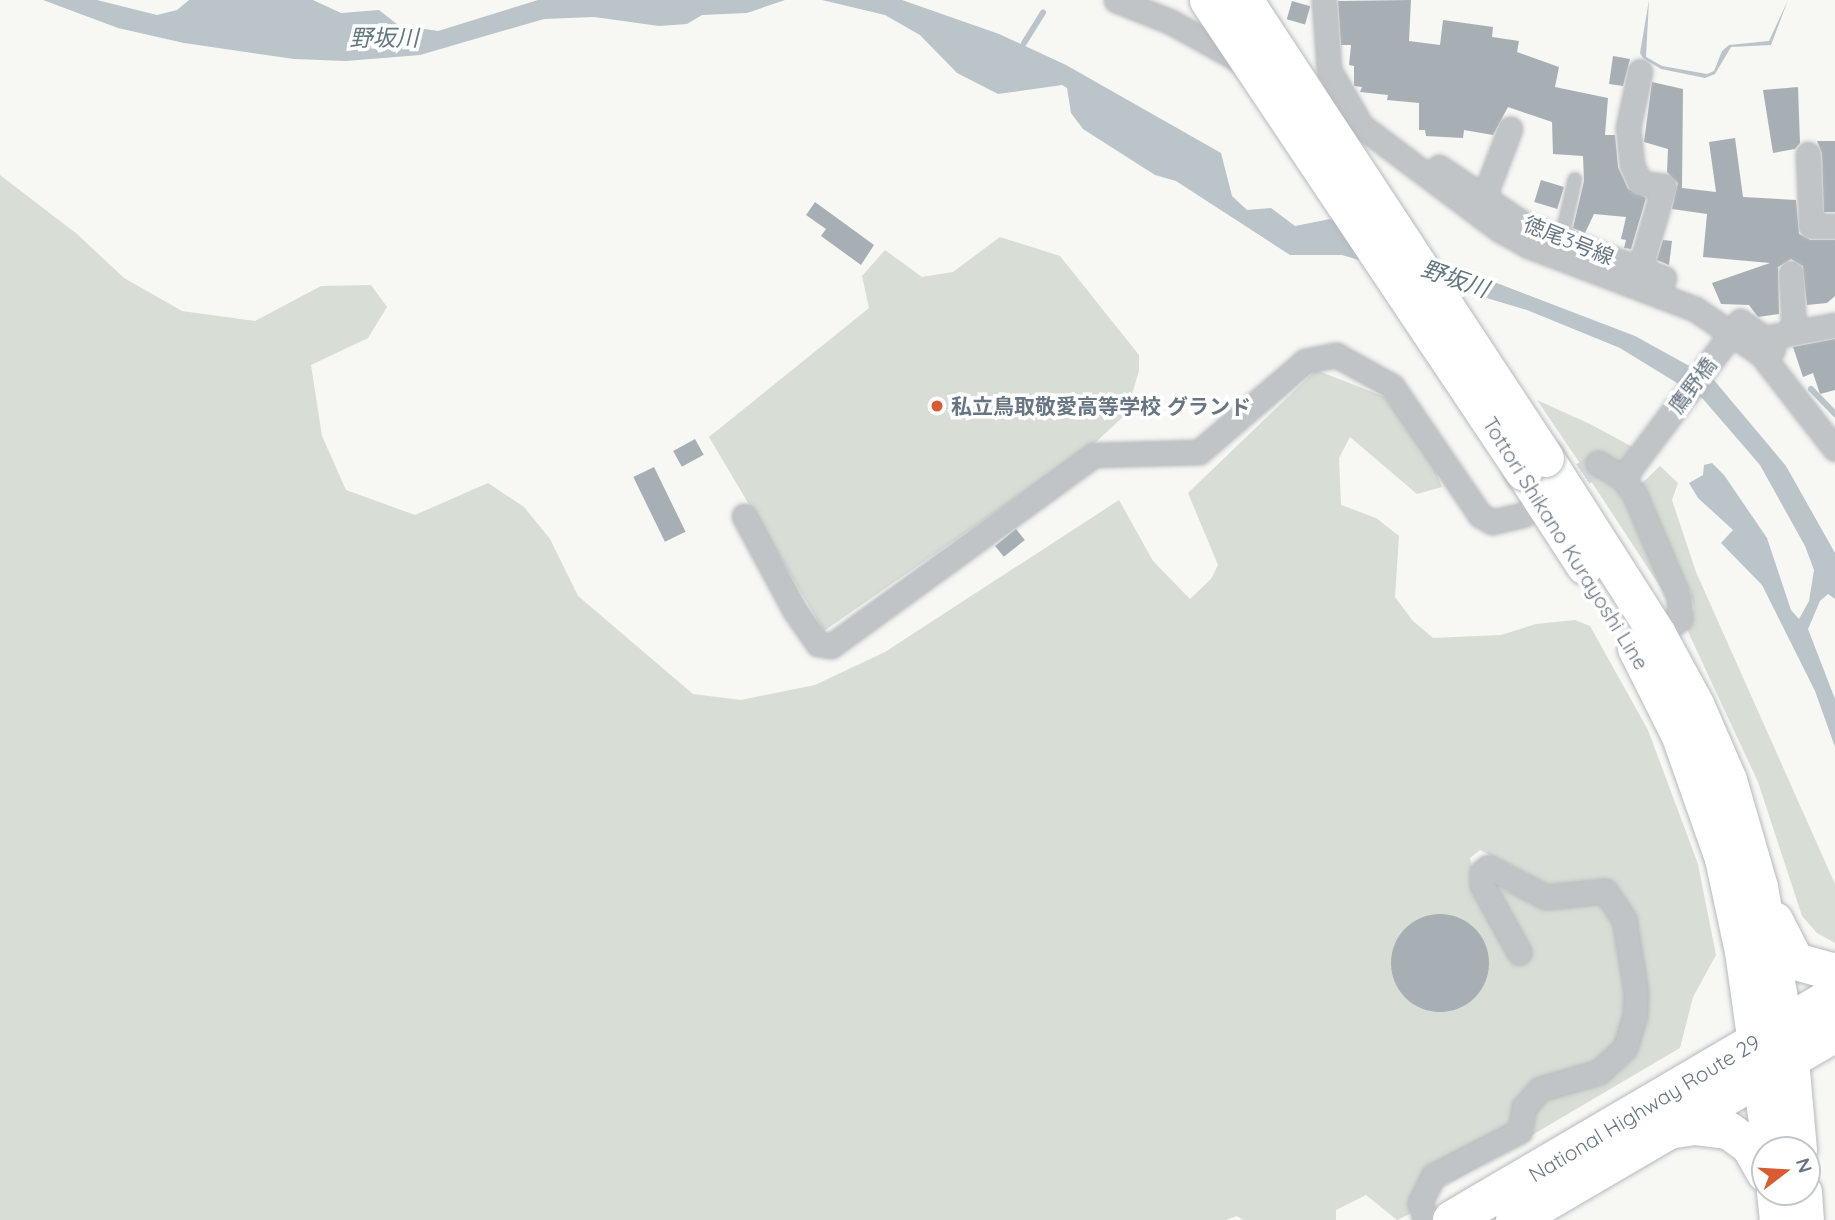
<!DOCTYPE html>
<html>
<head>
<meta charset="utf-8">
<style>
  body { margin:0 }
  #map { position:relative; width:1835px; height:1220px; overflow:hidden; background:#f7f7f4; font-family:Quicksand,"Noto Sans JP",sans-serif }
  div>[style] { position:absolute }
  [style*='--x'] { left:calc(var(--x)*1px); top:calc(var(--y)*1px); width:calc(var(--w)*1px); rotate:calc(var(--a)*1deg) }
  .green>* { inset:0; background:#d8ddd5 }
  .water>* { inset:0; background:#bac4c9 }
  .stream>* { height:6px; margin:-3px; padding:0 3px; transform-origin:3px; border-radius:3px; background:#bac4c9 }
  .building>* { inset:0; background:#a8afb4; transform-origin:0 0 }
  .round { border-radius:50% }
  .minor-tunnel>* { height:23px; margin-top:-11.5px; transform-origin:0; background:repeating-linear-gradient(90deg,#d3d7d8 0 23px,transparent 0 34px) }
  .roads { filter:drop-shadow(0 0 2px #b6b9bd) drop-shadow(0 0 2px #b6b9bd) }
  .service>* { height:12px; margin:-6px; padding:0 6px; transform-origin:6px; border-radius:6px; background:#c0c4c7 }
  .minor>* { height:23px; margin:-11.5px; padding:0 11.5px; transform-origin:11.5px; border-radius:11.5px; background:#c0c4c7 }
  .primary>* { height:37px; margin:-18.5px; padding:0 18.5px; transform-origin:18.5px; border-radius:18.5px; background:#fff }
  .trunk>* { height:38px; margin:-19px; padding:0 19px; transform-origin:19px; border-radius:19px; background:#fff }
  .bridges { filter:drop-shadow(0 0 2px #b6b9bd) drop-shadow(0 0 2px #b6b9bd) }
  .primary-bridge>* { height:37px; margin:-18.5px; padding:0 18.5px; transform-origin:18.5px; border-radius:18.5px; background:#fff }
  .dots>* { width:19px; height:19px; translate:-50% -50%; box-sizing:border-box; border:4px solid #fff; border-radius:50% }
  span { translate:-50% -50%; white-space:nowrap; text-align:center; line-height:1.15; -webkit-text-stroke:7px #fff; paint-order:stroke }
  .street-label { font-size:21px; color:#687683 }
  .poi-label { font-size:21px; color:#687683; font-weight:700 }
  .left { translate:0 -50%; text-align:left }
  .water-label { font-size:23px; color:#63777f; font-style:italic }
  .north { position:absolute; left:1751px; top:1136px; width:70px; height:70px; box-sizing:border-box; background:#fff; border:2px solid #c3c8cd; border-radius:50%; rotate:73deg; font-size:19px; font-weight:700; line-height:28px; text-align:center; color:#687683 }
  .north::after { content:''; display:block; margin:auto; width:24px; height:32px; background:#d75c33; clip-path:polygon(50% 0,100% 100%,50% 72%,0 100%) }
</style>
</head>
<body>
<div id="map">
  <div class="green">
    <i style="clip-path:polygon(0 175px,77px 234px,124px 278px,182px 311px,255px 321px,321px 286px,371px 285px,387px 307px,368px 338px,311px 365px,322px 436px,346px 490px,415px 515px,488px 483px,524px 507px,550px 539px,578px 596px,693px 694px,741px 700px,815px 685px,885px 652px,1119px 500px,1153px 561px,1190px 599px,1211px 579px,1218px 565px,1188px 493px,1316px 370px,1385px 397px,1433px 464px,1442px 487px,1417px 494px,1350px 437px,1339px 458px,1341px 505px,1376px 518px,1399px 536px,1395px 597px,1412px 620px,1433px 638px,1501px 635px,1536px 624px,1575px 620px,1590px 626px,1648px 730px,1698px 864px,1716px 955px,1693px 997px,1680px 1048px,1430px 1195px,1532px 1130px,1532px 1105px,1539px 1096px,1590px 1084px,1621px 1063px,1638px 1041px,1644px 1013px,1630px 911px,1617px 889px,1601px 880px,1550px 886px,1480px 850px,1470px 858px,1478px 894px,1482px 894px,1518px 957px,1524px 953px,1487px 884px,1544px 906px,1563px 908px,1592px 900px,1612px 907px,1628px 1013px,1623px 1034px,1601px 1062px,1528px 1087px,1505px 1130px,1425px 1167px,1412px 1213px,1397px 1220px,1366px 1195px,1336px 1210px,1336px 1220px,1243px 1220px,1237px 1216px,1226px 1220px,0 1220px)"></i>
    <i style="clip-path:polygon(1000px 237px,1060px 256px,1139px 355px,1139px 371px,1126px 414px,1096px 442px,824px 631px,709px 437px,869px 308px,862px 276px,885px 250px,922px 277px,953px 272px)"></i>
    <i style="clip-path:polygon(1537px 400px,1590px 424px,1640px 451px,1624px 471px,1595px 453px,1581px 465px)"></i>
    <i style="clip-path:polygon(1660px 466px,1678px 483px,1672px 500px,1696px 572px,1835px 884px,1835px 943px,1817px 933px,1802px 916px,1758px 782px,1690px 636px,1687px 628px,1694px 608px,1691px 592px,1678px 577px,1638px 487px)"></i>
    <i style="clip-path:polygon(1594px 474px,1628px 496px,1667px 597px,1589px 478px)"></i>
  </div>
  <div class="water">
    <i style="clip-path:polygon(43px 0,97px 0,157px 15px,177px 10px,189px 0,313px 0,341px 13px,379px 10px,398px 25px,438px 31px,538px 0,785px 0,747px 13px,702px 15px,687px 24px,659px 26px,594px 17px,544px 19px,420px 55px,346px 61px,294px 59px,184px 43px,118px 28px)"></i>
    <i style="clip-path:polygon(822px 0,902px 0,999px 34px,1066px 65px,1221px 153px,1232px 196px,1247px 210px,1271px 208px,1295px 226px,1330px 219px,1635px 336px,1713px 379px,1786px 466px,1835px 553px,1835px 599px,1828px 594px,1820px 601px,1808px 629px,1835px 699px,1835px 747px,1815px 691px,1762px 585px,1721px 543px,1733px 530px,1698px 498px,1689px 483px,1703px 475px,1704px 465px,1712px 463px,1724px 475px,1767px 538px,1791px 610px,1799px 619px,1809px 601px,1814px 570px,1805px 546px,1760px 465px,1703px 399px,1620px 348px,1527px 310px,1342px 255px,1290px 255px,1176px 181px,1155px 175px,1083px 129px,1071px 113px,1067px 88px,1062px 85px,998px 94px,957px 73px,920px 35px,885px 15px)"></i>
    <i style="clip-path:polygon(1649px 0,1646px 57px,1662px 66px,1707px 74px,1714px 71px,1722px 51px,1729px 45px,1769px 41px,1788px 0,1771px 45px,1731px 47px,1715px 74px,1705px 78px,1661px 69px,1643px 58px,1640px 53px)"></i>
  </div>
  <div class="stream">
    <i style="--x:1024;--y:43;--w:36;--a:-58"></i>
    <i style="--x:1811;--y:389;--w:35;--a:46"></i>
  </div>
  <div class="building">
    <i style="clip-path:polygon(1411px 0,1409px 41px,1440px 45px,1443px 20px,1493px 27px,1492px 37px,1519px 41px,1517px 52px,1559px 67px,1555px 87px,1608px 98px,1605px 135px,1615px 135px,1618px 167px,1628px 189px,1646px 198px,1631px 249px,1624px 248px,1626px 240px,1621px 239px,1626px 217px,1594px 214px,1585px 233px,1573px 228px,1584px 181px,1583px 156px,1553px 154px,1552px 122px,1508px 107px,1493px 135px,1464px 130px,1463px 138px,1426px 136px,1425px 130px,1419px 130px,1419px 103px,1387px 100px,1388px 95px,1360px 92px,1362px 87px,1354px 86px,1354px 66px,1349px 65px,1351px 45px,1341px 45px,1338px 1px)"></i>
    <i style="left:1292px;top:1px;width:19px;height:19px;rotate:16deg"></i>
    <i style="clip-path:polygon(1613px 56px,1630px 59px,1623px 86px,1609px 84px)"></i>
    <i style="clip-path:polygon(1652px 82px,1683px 89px,1682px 188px,1716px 192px,1709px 142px,1735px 138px,1743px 197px,1796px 200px,1799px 234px,1810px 240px,1835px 240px,1835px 296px,1827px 303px,1807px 305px,1803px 266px,1791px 259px,1778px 267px,1779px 314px,1758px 317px,1749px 305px,1721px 304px,1712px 283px,1770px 263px,1703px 257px,1707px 214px,1672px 209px,1678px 183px,1667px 172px,1668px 149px,1644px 142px)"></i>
    <i style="clip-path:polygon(1798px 87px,1800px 143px,1795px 149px,1773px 153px,1763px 90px)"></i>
    <i style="clip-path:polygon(1817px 141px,1835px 141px,1835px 212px,1824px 212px,1822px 153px)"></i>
    <i style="left:1541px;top:180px;width:24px;height:23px;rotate:17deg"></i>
    <i style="clip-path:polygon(815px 202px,874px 245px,861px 265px,821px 236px,826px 229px,806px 215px)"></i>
    <i style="clip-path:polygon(1663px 240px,1672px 241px,1669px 265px,1657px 260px)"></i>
    <i style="clip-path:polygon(1835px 339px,1835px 390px,1820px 394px,1813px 373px,1803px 377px,1793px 347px)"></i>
    <i style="left:695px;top:439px;width:18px;height:25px;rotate:61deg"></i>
    <i style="left:654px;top:467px;width:72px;height:23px;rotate:64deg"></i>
    <i style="left:1016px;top:529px;width:14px;height:27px;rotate:51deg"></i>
    <i class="round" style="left:1391px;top:914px;width:98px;height:98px"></i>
  </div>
  <div class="minor-tunnel">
    <i style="--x:1555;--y:493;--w:52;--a:-34.9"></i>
  </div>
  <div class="roads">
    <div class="service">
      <i style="--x:1562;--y:237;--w:59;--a:-77.4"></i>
    </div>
    <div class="minor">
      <i style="--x:1116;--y:0;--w:59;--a:21.8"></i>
      <i style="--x:1171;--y:22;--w:85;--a:29"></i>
      <i style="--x:1324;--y:0;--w:70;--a:85.9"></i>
      <i style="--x:1329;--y:70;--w:60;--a:60"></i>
      <i style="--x:1313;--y:99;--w:49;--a:28.1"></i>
      <i style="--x:1356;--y:122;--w:180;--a:36.9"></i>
      <i style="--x:1500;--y:230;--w:33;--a:29"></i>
      <i style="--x:1529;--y:246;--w:178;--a:20.8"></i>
      <i style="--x:1695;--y:309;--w:80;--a:34.3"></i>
      <i style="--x:1808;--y:154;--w:72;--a:87.6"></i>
      <i style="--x:1811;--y:226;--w:24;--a:0"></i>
      <i style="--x:1439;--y:167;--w:104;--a:34"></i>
      <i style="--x:1525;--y:225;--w:149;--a:20.9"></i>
      <i style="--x:1484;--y:197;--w:73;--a:-69.1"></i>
      <i style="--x:1640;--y:268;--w:85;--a:-73.7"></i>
      <i style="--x:1664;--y:186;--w:24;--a:-173"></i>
      <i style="--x:1640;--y:183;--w:20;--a:-114"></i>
      <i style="--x:1632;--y:165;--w:37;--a:-96"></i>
      <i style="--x:1628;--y:128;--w:58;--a:-78.1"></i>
      <i style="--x:1791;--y:273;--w:59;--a:87.1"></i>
      <i style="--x:1740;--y:321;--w:29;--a:35"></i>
      <i style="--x:1764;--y:338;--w:72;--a:-10.4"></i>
      <i style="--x:1773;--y:349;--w:13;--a:157"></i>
      <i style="--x:1761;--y:354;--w:120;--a:52.1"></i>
      <i style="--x:1598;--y:463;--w:29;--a:31"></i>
      <i style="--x:1623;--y:478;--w:19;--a:54"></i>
      <i style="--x:1634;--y:493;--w:114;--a:66.8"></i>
      <i style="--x:1679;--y:598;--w:21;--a:87"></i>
      <i style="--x:1680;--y:619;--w:27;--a:147"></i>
      <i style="--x:1623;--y:478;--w:181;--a:-53.1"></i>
      <i style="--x:744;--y:516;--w:108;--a:61.8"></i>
      <i style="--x:795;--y:611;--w:40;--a:55.1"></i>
      <i style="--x:818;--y:644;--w:13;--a:9"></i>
      <i style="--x:831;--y:646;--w:325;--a:-36"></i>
      <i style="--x:1094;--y:455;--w:105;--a:-1.6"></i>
      <i style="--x:1199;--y:452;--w:140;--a:-40.6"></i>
      <i style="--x:1305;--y:361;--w:32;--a:-11"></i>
      <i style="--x:1336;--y:355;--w:64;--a:29"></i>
      <i style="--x:1392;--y:386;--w:156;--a:55.7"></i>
      <i style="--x:1480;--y:515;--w:14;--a:30"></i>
      <i style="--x:1492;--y:522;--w:32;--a:-13"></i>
      <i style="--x:1425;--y:1220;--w:18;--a:-106"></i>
      <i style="--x:1420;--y:1203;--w:30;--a:-64"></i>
      <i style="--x:1433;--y:1176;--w:98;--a:-27.3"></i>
      <i style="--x:1520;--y:1131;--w:24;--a:-81"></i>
      <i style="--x:1524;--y:1107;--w:24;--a:-48"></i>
      <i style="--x:1540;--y:1089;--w:61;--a:-16.1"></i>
      <i style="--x:1599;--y:1072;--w:35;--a:-43"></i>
      <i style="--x:1625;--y:1048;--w:34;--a:-73"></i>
      <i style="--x:1635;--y:1016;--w:24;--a:-88"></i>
      <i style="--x:1636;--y:992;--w:74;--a:-99.3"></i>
      <i style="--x:1624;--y:919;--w:34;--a:-124"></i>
      <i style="--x:1605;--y:891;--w:59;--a:174.2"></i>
      <i style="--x:1546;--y:897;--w:65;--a:-152.7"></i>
      <i style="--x:1488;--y:867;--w:8;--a:140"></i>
      <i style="--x:1482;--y:872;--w:13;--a:90"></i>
      <i style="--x:1482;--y:885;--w:77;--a:61.1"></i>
    </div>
    <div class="primary">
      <i style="--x:1545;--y:458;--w:209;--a:57.5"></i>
      <i style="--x:1657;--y:634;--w:80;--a:61.5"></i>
      <i style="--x:1695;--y:704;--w:83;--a:66.5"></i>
      <i style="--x:1728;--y:780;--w:111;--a:73.8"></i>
      <i style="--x:1759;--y:887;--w:176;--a:79.8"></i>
      <i style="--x:1790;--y:1060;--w:90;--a:84.9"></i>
      <i style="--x:1523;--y:471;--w:113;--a:56.9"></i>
      <i style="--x:1636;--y:648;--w:98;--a:63.4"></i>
      <i style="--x:1680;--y:736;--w:129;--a:70.6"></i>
      <i style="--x:1723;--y:858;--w:95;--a:77.9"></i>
      <i style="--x:1743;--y:951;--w:201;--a:82"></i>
      <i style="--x:1774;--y:920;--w:46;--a:62.9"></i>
      <i style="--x:1795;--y:961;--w:41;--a:15.4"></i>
      <i style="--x:1668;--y:1130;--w:26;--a:-9"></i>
      <i style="--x:1694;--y:1126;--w:34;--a:7"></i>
      <i style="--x:1728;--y:1130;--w:26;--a:36"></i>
      <i style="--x:1749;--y:1145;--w:32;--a:60"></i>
      <i style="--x:1775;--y:1192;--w:28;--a:84"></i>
      <i style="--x:1803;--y:1192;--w:28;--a:86"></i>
    </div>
    <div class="trunk">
      <i style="--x:1452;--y:1220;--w:444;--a:-30.4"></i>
      <i style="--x:1515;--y:1220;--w:371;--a:-30.3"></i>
    </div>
  </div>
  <div class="bridges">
    <div class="primary-bridge">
      <i style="--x:1208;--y:0;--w:567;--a:56.23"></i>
      <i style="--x:1244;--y:0;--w:548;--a:56.69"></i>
    </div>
  </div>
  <div class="dots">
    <i style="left:937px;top:406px;background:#d75c33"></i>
  </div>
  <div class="street-label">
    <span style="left:1569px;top:240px;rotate:22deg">徳尾3号線</span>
    <span style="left:1692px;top:385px;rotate:-53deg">鷹野橋</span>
    <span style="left:1566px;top:543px;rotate:58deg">Tottori Shikano Kurayoshi Line</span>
    <span style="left:1644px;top:1108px;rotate:-31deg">National Highway Route 29</span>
  </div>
  <div class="poi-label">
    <span class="left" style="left:951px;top:406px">私立鳥取敬愛高等学校 グランド</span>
  </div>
  <div class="water-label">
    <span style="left:384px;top:38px">野坂川</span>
    <span style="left:1455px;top:279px;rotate:19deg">野坂川</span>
  </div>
  <div class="north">N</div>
</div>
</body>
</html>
